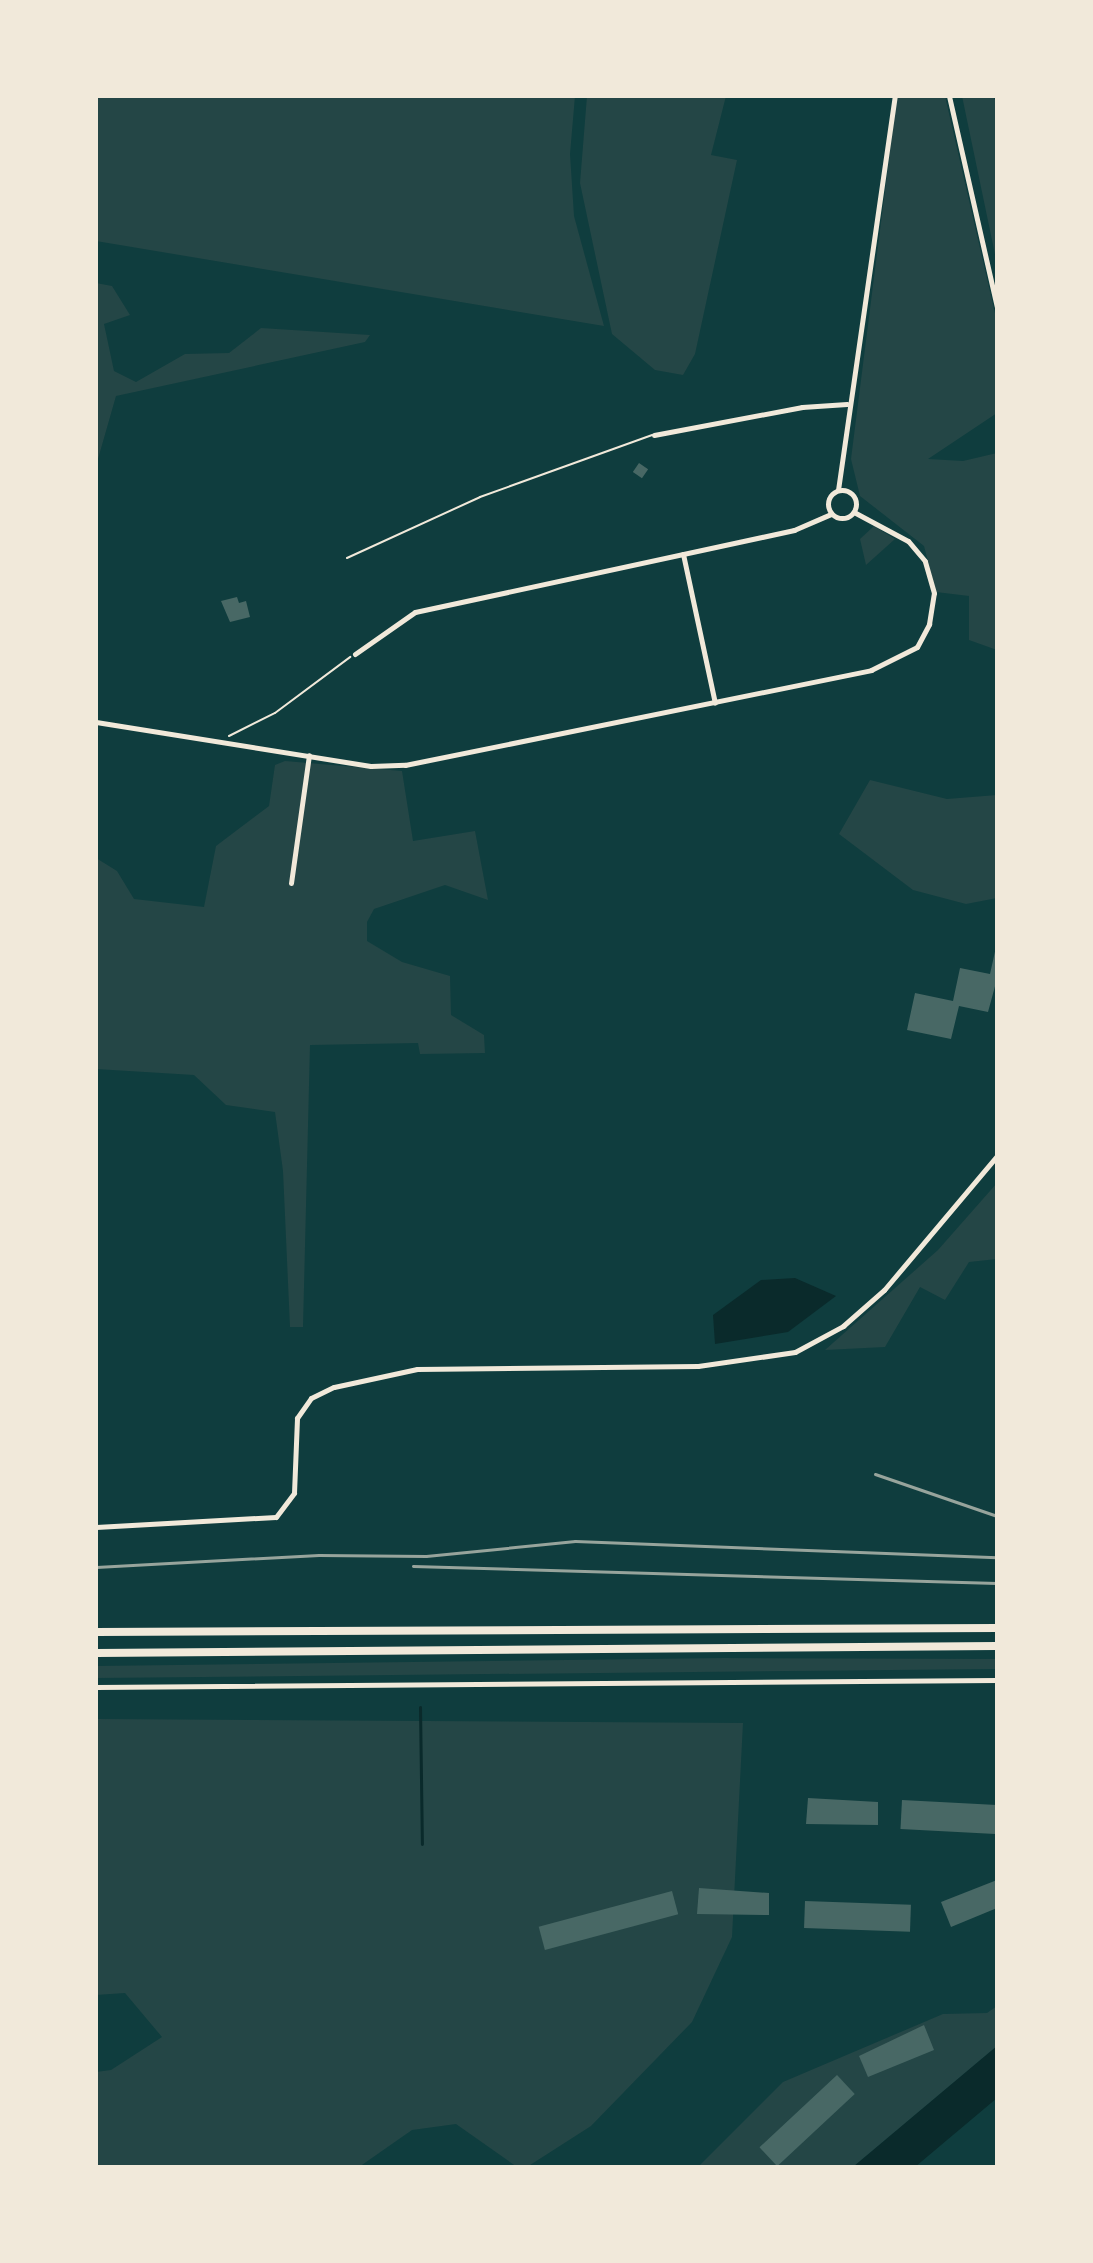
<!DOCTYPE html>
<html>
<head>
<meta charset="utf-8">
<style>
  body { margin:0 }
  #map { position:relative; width:1093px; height:2263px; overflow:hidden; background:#0f3d3e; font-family:"PT Sans Narrow",sans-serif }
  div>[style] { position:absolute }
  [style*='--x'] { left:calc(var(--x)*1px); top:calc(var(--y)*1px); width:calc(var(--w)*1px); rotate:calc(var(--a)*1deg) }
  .green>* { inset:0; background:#244646 }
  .water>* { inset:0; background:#0a2a2b }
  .stream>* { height:3px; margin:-1.5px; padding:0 1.5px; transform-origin:1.5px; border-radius:1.5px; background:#0a2a2b }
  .building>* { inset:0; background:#486865; transform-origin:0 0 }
  .path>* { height:2px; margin:-1px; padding:0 1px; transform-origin:1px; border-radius:1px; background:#f1e9da }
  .service>* { height:2px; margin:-1px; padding:0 1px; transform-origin:1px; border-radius:1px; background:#f1e9da }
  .minor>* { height:5px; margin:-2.5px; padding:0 2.5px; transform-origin:2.5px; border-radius:2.5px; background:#f1e9da }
  .minor>.ring { margin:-2.5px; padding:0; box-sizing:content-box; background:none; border:5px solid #f1e9da; border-radius:50% }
  .trunk>* { height:8px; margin:-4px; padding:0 4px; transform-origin:4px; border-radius:4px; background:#f1e9da }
  .rail>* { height:3px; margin:-1.5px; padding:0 1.5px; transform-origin:1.5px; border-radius:1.5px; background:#97a49c }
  span { translate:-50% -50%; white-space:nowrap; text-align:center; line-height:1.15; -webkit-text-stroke:6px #f1e9da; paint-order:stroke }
  .frame { position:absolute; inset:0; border:98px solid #f1e9da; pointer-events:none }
</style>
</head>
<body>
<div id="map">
  <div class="green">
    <i style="clip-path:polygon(96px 96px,575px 96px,570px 154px,574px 216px,604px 326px,96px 241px)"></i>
    <i style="clip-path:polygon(587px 96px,726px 96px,711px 155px,737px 160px,695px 354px,683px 375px,655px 370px,612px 334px,580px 183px)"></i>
    <i style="clip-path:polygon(897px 96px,945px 96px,997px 322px,997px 413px,928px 459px,963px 461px,997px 453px,997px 650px,969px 640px,969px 596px,936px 592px,924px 546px,860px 496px,851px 459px)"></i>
    <i style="clip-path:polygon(962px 96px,993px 96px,997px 104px,997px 264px)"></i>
    <i style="clip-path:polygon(96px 283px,112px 286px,130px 315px,104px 324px,114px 371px,136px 382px,185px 354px,229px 353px,261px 328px,370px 335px,365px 342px,116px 396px,96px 466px)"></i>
    <i style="clip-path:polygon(874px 526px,895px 539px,866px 565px,860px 539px)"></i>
    <i style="clip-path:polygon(285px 761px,402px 771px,413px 841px,475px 831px,488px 900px,445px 885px,374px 909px,367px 922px,367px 941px,402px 962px,450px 976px,451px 1015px,484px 1035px,485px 1053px,420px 1054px,418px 1043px,310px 1045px,303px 1327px,290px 1327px,283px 1171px,275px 1112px,226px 1105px,194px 1075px,96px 1069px,96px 858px,117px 871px,134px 899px,204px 907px,216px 846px,269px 806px,275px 765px)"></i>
    <i style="clip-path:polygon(870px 780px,947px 799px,997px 795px,997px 898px,966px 904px,913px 890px,839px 834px)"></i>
    <i style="clip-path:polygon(997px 1183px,997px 1259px,969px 1262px,945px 1300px,920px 1287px,885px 1347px,825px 1350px,938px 1250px)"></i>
    <i style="clip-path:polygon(724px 1658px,997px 1659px,997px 1669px,96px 1678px,96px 1666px)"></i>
    <i style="clip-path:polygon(96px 1719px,743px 1723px,732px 1937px,692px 2022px,591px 2126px,527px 2167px,517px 2167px,456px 2124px,412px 2130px,359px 2167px,96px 2167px,96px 2072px,111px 2070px,162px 2037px,125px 1993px,96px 1995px)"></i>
    <i style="clip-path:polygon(997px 2006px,997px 2046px,853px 2167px,698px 2167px,783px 2082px,943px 2014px,987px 2013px)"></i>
  </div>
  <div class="water">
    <i style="clip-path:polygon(795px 1278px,836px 1296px,788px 1332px,715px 1344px,713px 1315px,761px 1280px)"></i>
    <i style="clip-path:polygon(997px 2046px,997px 2098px,915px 2167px,853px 2167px)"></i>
  </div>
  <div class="stream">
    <i style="--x:420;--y:1707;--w:137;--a:89.2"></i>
  </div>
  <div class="building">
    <i style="left:639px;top:463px;width:11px;height:11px;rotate:34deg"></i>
    <i style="clip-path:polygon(237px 597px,239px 603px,246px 601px,250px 617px,230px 622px,221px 601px)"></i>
    <i style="clip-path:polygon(996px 947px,997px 979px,988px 1012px,959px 1006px,951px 1039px,907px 1030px,915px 993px,953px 1001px,960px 968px,990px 974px)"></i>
    <i style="clip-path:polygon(808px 1798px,878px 1802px,878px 1825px,806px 1824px)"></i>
    <i style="left:902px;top:1800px;width:95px;height:29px;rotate:3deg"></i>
    <i style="clip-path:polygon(997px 1880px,997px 1908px,951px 1927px,941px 1902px)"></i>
    <i style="clip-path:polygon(699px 1888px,769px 1893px,769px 1915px,697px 1914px)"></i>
    <i style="left:672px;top:1891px;width:24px;height:138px;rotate:75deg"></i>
    <i style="left:805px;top:1901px;width:106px;height:27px;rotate:2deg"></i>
    <i style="clip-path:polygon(924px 2025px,934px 2050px,868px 2077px,859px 2056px)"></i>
    <i style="left:837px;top:2075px;width:26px;height:106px;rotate:47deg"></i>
  </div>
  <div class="path">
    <i style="--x:229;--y:736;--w:51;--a:-26.6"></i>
    <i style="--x:275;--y:713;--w:94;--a:-36.7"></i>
  </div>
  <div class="service">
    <i style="--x:347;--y:558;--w:146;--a:-24.6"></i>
    <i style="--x:480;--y:497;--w:183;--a:-19.8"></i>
  </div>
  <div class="minor">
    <i style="--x:949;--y:96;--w:216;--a:77.2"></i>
    <i style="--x:654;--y:435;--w:151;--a:-10.7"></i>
    <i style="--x:802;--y:407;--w:45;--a:-3.8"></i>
    <i class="ring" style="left:828px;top:490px;width:23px;height:23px"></i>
    <i style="--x:838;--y:490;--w:398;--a:-81.8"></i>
    <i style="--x:683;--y:554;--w:152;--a:77.9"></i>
    <i style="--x:355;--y:654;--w:73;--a:-35"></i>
    <i style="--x:415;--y:612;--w:388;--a:-12.2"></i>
    <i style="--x:794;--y:530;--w:40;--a:-23.4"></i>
    <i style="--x:96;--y:722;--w:278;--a:9.1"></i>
    <i style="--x:371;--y:766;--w:34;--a:-2"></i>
    <i style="--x:405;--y:765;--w:476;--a:-11.5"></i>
    <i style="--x:871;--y:670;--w:51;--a:-26.6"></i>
    <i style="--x:917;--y:647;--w:26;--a:-62"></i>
    <i style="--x:929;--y:624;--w:31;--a:-81"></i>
    <i style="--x:934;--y:593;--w:33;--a:-106"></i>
    <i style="--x:925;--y:561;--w:26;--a:-130"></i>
    <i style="--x:908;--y:541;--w:61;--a:-151.8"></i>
    <i style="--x:291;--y:883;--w:129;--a:-82"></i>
    <i style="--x:96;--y:1527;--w:180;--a:-3.2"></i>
    <i style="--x:276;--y:1517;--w:30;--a:-53"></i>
    <i style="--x:294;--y:1493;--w:75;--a:-87.7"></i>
    <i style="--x:297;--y:1418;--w:24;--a:-55"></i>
    <i style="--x:311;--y:1398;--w:25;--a:-26"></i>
    <i style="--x:334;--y:1387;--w:85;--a:-12.2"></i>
    <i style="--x:417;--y:1369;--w:281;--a:-0.6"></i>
    <i style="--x:698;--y:1366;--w:98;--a:-8.2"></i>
    <i style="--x:795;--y:1352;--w:55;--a:-28.4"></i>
    <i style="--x:843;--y:1326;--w:55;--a:-41.3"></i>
    <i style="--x:884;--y:1290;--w:175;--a:-49.9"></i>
    <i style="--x:96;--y:1687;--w:901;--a:-0.45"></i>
  </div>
  <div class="trunk">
    <i style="--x:96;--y:1632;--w:901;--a:-0.25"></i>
    <i style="--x:96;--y:1653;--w:901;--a:-0.45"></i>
  </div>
  <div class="rail">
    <i style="--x:875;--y:1474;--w:129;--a:19"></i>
    <i style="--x:413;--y:1566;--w:584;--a:1.67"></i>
    <i style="--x:96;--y:1567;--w:223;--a:-3.1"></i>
    <i style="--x:319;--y:1555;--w:107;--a:0.5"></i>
    <i style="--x:426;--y:1556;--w:150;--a:-5.7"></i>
    <i style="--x:575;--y:1541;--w:422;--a:2.2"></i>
  </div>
  <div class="frame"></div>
</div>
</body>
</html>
